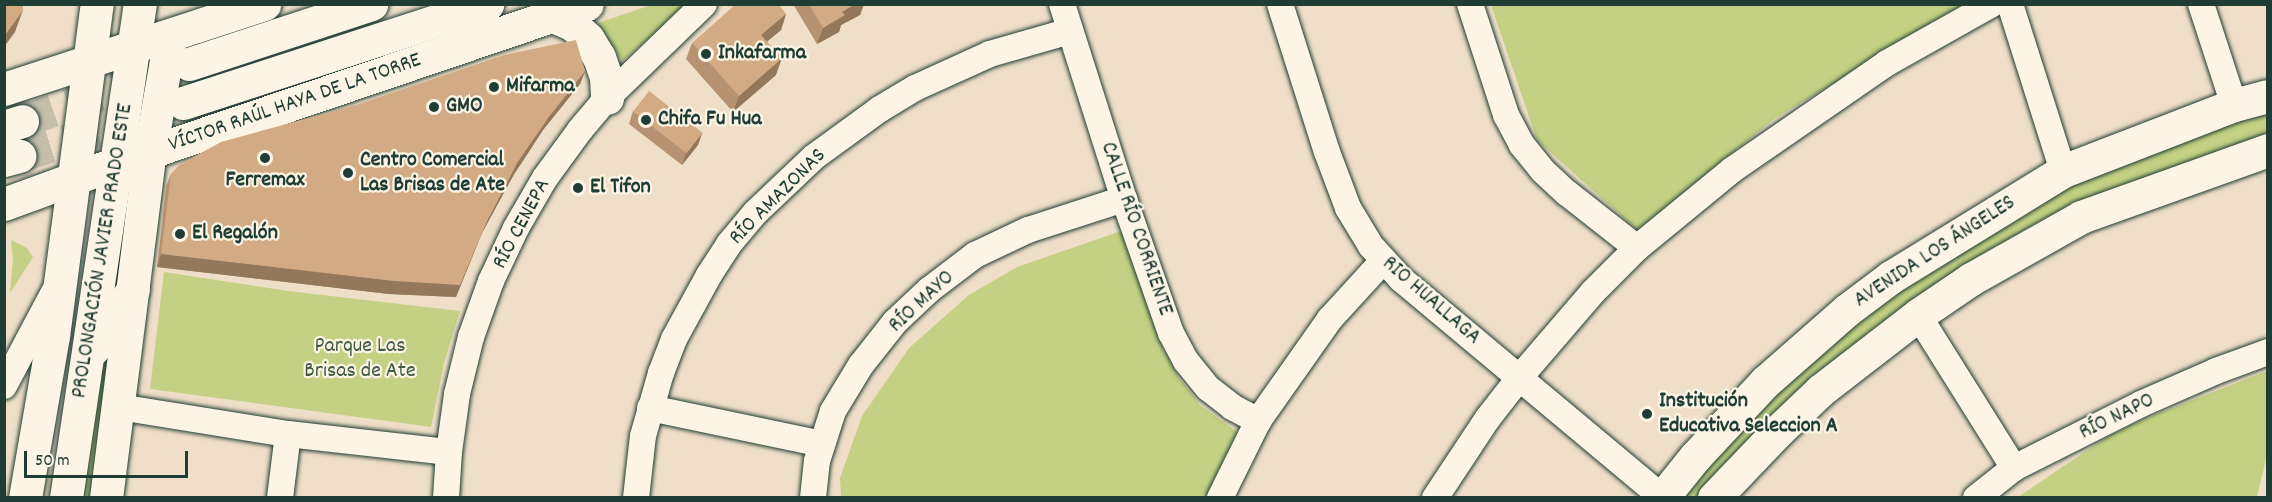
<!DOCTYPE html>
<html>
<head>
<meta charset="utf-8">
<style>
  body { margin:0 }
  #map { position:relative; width:2272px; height:502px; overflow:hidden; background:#efdfc8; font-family:Dekko,sans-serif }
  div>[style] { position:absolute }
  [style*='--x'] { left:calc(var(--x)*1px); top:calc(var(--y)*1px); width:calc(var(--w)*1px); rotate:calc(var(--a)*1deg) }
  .green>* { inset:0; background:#c4d184 }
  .primary-tunnel>* { height:33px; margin-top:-16.5px; transform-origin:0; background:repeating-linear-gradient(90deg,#c5bfaa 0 33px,transparent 0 49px) }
  .roads { filter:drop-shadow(0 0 2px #1f3d34) drop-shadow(0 0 2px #1f3d34) }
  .minor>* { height:26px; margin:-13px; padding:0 13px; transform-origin:13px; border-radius:13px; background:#fcf5e5 }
  .tertiary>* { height:33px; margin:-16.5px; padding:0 16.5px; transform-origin:16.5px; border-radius:16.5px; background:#fcf5e5 }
  .primary>* { height:33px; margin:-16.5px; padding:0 16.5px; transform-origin:16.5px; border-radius:16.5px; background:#fcf5e5 }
  .wall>* { inset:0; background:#b59372 }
  .shaded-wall>* { inset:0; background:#93785c }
  .building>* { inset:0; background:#d2ab84; transform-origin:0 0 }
  .dots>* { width:16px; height:16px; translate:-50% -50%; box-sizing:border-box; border:3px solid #fcf5e5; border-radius:50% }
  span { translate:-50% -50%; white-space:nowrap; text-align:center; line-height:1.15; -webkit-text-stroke:4.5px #fcf5e5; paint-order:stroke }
  .poi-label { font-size:22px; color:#1f3d34; font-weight:700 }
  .left { translate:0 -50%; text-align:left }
  .street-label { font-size:22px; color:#1f3d34 }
  .park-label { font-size:22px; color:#405b44 }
  .frame { position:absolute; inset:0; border:6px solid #1f3d34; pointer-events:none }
  .scale { position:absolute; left:24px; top:451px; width:164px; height:27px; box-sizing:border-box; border:3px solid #1f3d34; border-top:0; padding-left:8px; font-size:18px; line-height:21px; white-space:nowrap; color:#1f3d34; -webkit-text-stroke:4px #fcf5e5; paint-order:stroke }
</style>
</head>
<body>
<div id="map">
  <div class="green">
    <i style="clip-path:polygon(651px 5px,688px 5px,622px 61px,598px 23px)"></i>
    <i style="clip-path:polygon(1491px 5px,1963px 5px,1774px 119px,1637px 230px,1537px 140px)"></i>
    <i style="clip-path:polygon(2267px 108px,2267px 136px,1947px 283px,1702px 497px,1675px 498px,1771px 390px,1877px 299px,2077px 178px)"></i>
    <i style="clip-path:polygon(1124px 230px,1163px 349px,1180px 379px,1200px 405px,1243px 436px,1212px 497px,841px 497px,840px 478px,862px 416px,909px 348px,969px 295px,1017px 267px)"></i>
    <i style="clip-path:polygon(11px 240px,27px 248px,33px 257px,10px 293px,13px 259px)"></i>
    <i style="clip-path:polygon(164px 272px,288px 291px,460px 311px,444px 363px,431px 427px,150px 389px)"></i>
    <i style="clip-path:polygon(112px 337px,95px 497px,82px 498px,98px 358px)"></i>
    <i style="clip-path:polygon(2267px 371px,2267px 455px,2257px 497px,2018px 497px,2107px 437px,2142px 420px)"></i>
  </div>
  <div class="primary-tunnel">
    <i style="--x:22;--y:121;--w:139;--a:-19"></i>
    <i style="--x:19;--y:156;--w:137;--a:-17.9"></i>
  </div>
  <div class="roads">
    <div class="minor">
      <i style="--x:1062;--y:4;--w:205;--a:72.4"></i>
      <i style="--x:1124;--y:199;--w:142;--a:70.7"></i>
      <i style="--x:1171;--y:333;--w:32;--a:62"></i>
      <i style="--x:1186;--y:361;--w:35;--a:51"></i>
      <i style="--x:1208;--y:388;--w:31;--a:38"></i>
      <i style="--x:1232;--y:407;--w:30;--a:28"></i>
      <i style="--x:1280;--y:4;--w:155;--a:72.4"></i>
      <i style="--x:1327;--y:152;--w:60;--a:69.4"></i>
      <i style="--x:1348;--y:208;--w:44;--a:58.8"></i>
      <i style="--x:1371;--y:246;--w:45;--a:47.7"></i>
      <i style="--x:1401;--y:279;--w:340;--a:39.9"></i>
      <i style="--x:1470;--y:4;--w:117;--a:72"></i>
      <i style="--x:1506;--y:115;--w:34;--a:62"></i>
      <i style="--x:1522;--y:145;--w:33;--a:51"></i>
      <i style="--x:1543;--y:171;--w:33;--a:43"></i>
      <i style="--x:1567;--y:193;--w:89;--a:38.2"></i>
      <i style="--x:2010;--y:4;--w:175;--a:72.4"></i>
      <i style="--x:2201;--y:4;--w:106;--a:71.9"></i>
      <i style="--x:1918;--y:315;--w:181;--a:57.9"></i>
      <i style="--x:4;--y:386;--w:106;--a:-62"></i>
      <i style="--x:119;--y:407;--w:171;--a:9.1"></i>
      <i style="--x:288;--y:434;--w:162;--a:6.4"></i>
      <i style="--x:650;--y:408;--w:176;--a:11.8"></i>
      <i style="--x:280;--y:498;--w:64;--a:-82.9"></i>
      <i style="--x:446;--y:498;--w:46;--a:-86.3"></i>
      <i style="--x:449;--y:452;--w:59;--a:-82.1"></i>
      <i style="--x:457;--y:394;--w:59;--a:-76.2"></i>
      <i style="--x:471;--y:337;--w:59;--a:-70.3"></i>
      <i style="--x:491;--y:281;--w:59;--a:-64.7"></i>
      <i style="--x:516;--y:228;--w:58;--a:-59.9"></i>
      <i style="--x:545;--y:178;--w:59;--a:-53.9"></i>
      <i style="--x:580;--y:130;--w:42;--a:-49.8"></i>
      <i style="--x:607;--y:98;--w:135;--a:-44.1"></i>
      <i style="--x:636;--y:498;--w:62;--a:-83.6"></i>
      <i style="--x:643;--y:436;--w:66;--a:-74.1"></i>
      <i style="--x:661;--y:373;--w:36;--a:-69"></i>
      <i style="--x:674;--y:339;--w:73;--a:-61.3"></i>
      <i style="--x:709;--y:275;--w:37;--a:-57"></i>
      <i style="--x:729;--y:244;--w:40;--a:-50"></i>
      <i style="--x:755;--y:213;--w:81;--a:-43.5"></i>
      <i style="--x:814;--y:157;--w:82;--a:-36"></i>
      <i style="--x:880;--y:109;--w:41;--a:-31"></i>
      <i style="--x:915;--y:88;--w:82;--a:-24.4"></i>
      <i style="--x:990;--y:54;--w:83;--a:-16"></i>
      <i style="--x:813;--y:498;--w:37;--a:-84"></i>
      <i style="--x:817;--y:461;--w:52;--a:-72.3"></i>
      <i style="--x:833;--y:411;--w:54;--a:-58.7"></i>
      <i style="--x:861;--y:365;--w:55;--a:-51.7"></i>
      <i style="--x:895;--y:322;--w:47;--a:-43.3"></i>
      <i style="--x:929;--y:290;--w:58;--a:-37.3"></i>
      <i style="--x:975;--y:255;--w:59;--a:-25.3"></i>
      <i style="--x:1028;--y:230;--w:101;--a:-17.9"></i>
      <i style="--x:1220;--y:498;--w:86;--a:-63.7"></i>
      <i style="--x:1258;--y:421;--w:125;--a:-54.8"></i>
      <i style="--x:1330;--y:319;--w:79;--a:-47.6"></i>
      <i style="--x:1435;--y:498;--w:96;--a:-56.5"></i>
      <i style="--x:1488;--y:418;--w:52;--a:-52"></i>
      <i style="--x:1520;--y:377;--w:112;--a:-49.3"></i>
      <i style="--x:1593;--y:292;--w:62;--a:-45"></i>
      <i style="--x:1637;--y:248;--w:123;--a:-39.4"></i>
      <i style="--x:1732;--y:170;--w:188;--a:-34.6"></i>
      <i style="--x:1887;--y:63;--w:120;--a:-29.3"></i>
      <i style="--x:1976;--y:498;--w:48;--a:-38.3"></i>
      <i style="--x:2014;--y:468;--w:142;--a:-26.7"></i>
      <i style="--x:2141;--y:404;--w:82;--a:-23.7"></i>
      <i style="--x:2216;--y:371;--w:55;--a:-20.1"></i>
    </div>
    <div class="tertiary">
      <i style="--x:553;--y:16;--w:21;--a:23"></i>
      <i style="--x:572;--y:24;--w:22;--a:43"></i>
      <i style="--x:588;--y:39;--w:21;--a:59"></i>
      <i style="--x:599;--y:57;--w:21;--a:71"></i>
      <i style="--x:606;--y:77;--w:21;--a:87"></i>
      <i style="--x:4;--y:89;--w:274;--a:-18.1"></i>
      <i style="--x:4;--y:204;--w:102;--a:-20"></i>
      <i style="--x:100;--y:169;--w:514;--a:-18.72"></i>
      <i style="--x:106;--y:498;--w:349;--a:-82.8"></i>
      <i style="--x:150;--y:152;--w:117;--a:-80.1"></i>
      <i style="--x:1662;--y:498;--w:53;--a:-51.2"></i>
      <i style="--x:1695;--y:457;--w:103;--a:-47"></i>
      <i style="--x:1765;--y:382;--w:109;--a:-41.3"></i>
      <i style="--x:1847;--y:310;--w:55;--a:-36.9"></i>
      <i style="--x:1891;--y:277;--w:202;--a:-31.6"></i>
      <i style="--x:2063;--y:171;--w:183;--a:-21.1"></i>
      <i style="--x:2234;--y:105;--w:35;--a:-15"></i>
      <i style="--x:1714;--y:498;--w:91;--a:-46.3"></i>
      <i style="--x:1777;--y:432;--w:61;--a:-43.7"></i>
      <i style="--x:1821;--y:390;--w:123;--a:-37.7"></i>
      <i style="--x:1918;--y:315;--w:64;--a:-34.2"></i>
      <i style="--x:1971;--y:279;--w:126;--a:-29.4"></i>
      <i style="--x:2081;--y:217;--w:199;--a:-19.7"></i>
    </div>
    <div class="primary">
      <i style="--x:189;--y:64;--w:192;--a:-18.2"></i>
      <i style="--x:183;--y:103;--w:320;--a:-18"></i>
      <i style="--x:4;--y:127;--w:19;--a:-18"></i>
      <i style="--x:4;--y:160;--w:16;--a:-15"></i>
      <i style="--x:93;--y:349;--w:72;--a:-56.3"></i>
      <i style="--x:25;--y:498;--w:164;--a:-80.2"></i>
      <i style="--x:53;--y:336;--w:335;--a:-82.5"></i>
      <i style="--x:66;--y:498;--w:500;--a:-81.5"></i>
    </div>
  </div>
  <div class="wall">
    <i style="clip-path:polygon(793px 4px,864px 4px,860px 15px,841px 25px,839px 32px,817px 44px)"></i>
    <i style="clip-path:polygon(786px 14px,781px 30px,767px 41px,776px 75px,733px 112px,686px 59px,692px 43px)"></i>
    <i style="clip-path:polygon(585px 71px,580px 84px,543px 130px,513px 176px,482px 233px,456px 297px,389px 294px,157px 267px,166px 186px,171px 174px)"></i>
    <i style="clip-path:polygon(633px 111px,702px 133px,698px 145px,682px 165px,629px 124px)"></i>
  </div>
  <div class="shaded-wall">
    <i style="clip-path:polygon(855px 4px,864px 4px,860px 15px,841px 25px,839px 32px,817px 44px,823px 28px,842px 12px)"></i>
    <i style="clip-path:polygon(23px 10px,15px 32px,4px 47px,4px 36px)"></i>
    <i style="clip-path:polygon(786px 14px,781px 30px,756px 51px,761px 35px)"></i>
    <i style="clip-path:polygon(782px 58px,776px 75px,733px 112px,739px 96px)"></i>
    <i style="clip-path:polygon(585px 71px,580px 84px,543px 130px,513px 176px,482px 233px,456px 297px,389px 294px,157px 267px,161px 254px,487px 221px,517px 163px,548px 118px)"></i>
    <i style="clip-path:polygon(702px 133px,698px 145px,682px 165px,686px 153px)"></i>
  </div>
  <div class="building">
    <i style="clip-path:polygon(4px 4px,23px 4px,23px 10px,4px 36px)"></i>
    <i style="clip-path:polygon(736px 4px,778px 4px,786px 14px,761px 35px,782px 58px,739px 96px,692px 43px)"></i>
    <i style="clip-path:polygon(809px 4px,855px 4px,842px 12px,845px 15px,823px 28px)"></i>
    <i style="clip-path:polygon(576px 40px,585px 71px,548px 118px,517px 163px,487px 221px,460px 285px,394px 281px,161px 254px,171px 174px,179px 165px,221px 142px,359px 104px,504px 55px)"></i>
    <i style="left:649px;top:91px;width:68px;height:26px;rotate:38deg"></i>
  </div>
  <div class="dots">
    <i style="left:706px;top:54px;background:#1f3d34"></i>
    <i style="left:494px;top:87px;background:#1f3d34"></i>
    <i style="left:434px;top:107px;background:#1f3d34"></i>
    <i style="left:646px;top:120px;background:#1f3d34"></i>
    <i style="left:265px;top:158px;background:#1f3d34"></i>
    <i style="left:348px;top:173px;background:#1f3d34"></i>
    <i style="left:578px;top:188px;background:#1f3d34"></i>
    <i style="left:180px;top:234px;background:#1f3d34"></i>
    <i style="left:1647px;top:414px;background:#1f3d34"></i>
  </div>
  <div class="poi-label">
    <span class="left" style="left:718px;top:54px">Inkafarma</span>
    <span class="left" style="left:506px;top:87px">Mifarma</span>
    <span class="left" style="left:446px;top:107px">GMO</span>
    <span class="left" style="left:658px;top:120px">Chifa Fu Hua</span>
    <span class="left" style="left:360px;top:173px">Centro Comercial<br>Las Brisas de Ate</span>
    <span style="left:265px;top:181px">Ferremax</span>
    <span class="left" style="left:590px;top:188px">El Tifon</span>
    <span class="left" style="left:192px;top:234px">El Regalón</span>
    <span class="left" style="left:1659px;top:414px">Institución<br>Educativa Seleccion A</span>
  </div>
  <div class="street-label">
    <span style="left:295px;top:103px;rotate:-19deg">VÍCTOR RAÚL HAYA DE LA TORRE</span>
    <span style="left:778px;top:197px;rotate:-45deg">RÍO AMAZONAS</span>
    <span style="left:522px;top:224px;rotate:-62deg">RÍO CENEPA</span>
    <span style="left:1136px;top:229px;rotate:71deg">CALLE RÍO CORRIENTE</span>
    <span style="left:103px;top:251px;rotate:-81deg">PROLONGACIÓN JAVIER PRADO ESTE</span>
    <span style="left:1935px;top:252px;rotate:-33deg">AVENIDA LOS ÁNGELES</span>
    <span style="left:1431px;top:301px;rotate:41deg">RIO HUALLAGA</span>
    <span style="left:922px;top:302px;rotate:-43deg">RÍO MAYO</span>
    <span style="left:2117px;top:417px;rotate:-26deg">RÍO NAPO</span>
  </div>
  <div class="park-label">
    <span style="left:360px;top:359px">Parque Las<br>Brisas de Ate</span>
  </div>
  <div class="frame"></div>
  <div class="scale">50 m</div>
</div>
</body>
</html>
